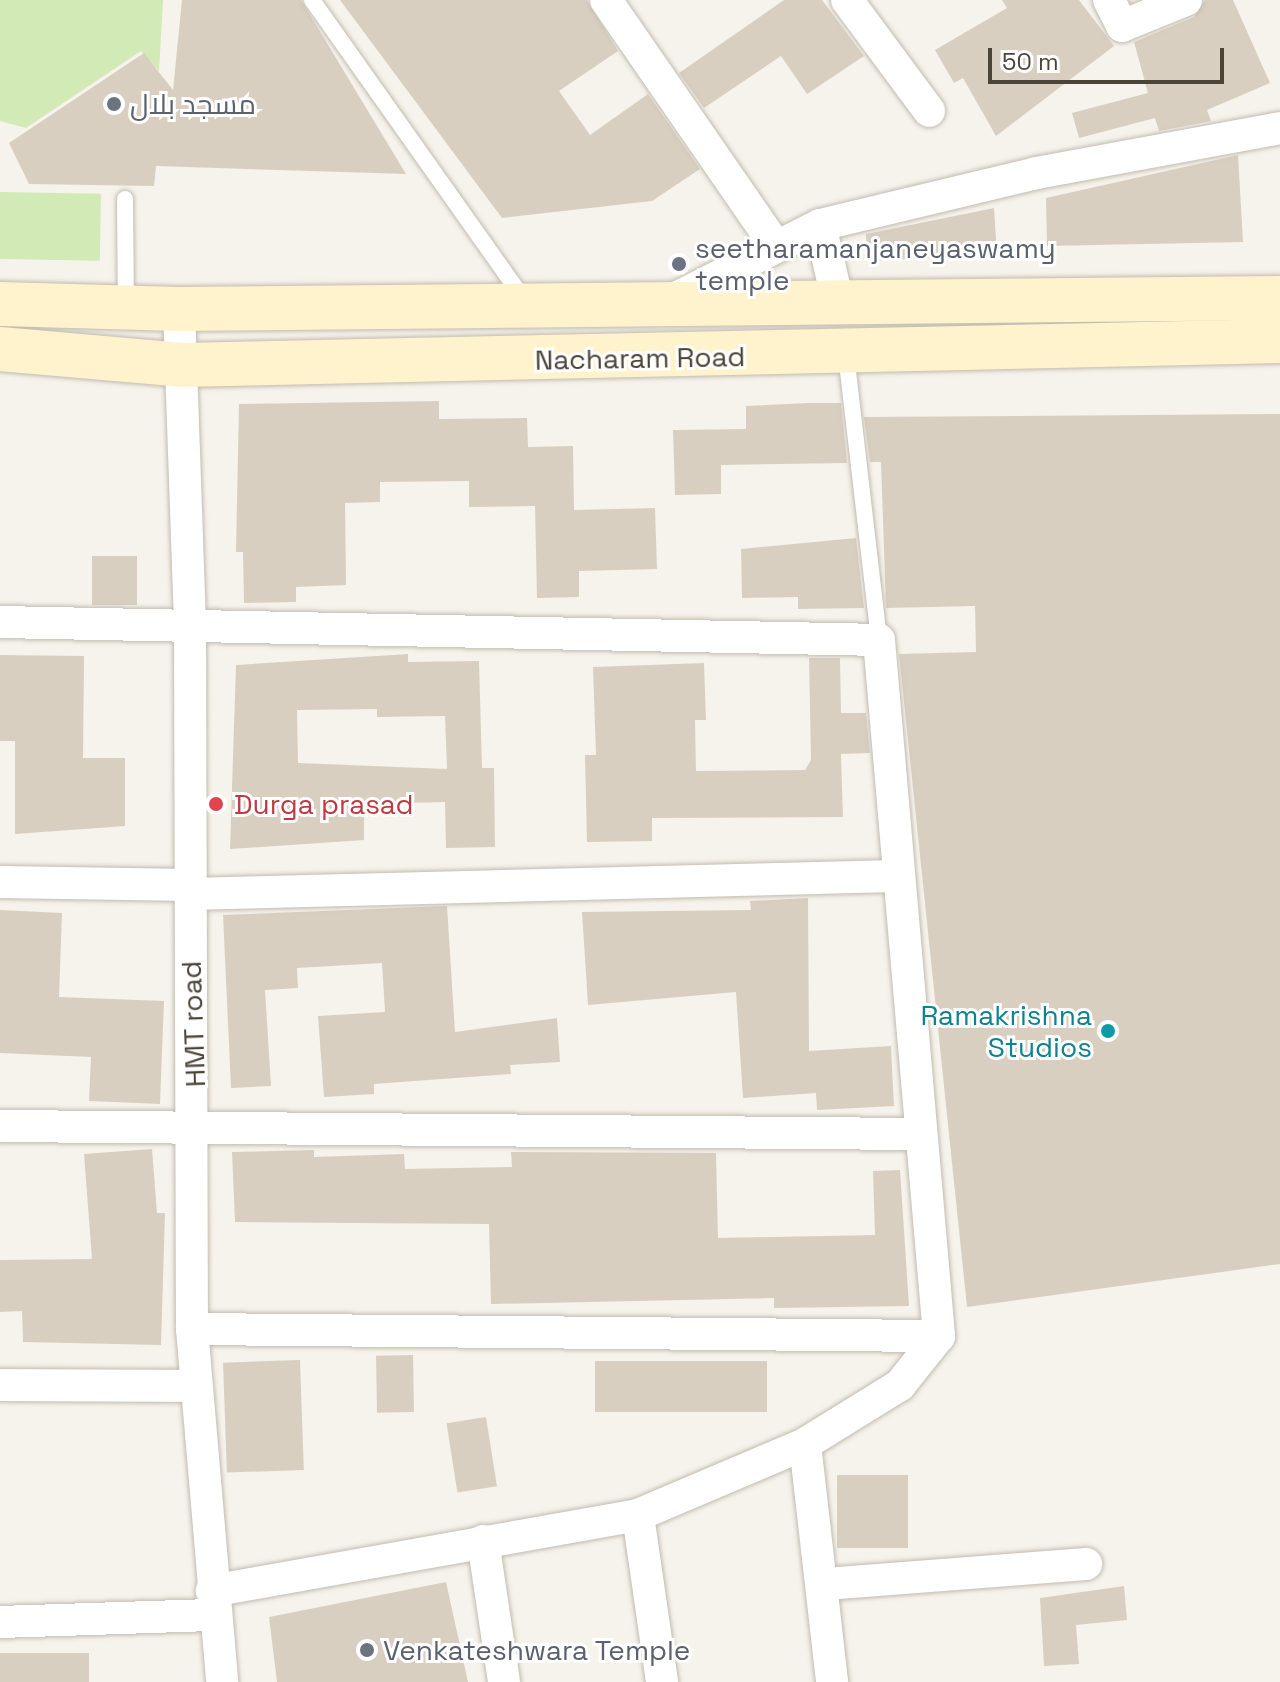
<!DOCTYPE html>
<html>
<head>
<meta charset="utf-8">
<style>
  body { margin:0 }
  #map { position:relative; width:1280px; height:1682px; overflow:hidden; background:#f6f3ec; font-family:"Space Grotesk",Cairo,sans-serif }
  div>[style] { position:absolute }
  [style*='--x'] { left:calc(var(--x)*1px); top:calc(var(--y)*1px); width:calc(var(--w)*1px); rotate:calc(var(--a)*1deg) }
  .green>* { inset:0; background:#d2eab5; transform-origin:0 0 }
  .building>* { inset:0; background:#d8cfc1; transform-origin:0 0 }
  .roads { filter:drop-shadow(0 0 2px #c2bbae) drop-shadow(0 0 2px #c2bbae) }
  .service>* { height:16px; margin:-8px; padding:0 8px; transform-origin:8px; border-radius:8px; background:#fff }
  .minor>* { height:32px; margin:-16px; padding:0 16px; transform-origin:16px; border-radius:16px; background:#fff }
  .secondary>* { height:44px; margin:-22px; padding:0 22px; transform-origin:22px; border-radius:22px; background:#fff3cd }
  .dots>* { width:22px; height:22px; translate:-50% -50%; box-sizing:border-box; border:4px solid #fff; border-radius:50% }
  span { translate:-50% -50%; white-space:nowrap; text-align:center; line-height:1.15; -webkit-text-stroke:6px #fff; paint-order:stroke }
  .worship-label { font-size:28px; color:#5b616d }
  .left { translate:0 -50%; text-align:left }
  .street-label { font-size:28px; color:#4b4439 }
  .health-label { font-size:28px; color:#be3a42 }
  .culture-label { font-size:28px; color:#0d838f }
  .right { translate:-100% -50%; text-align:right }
  .scale { position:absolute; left:988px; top:48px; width:236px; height:36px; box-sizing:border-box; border:4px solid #4b4439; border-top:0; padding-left:10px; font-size:24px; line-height:28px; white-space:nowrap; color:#4b4439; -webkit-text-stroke:6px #fff; paint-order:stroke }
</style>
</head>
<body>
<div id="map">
  <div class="green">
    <i style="clip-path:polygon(0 0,163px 0,159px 71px,141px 51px,26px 128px,0 121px)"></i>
    <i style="left:0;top:192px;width:101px;height:67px;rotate:1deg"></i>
  </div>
  <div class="building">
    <i style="clip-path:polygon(182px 0,301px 0,406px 174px,156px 166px,154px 186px,29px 184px,9px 143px,144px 53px,173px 90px)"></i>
    <i style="clip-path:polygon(340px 0,587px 0,618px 51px,559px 91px,590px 135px,648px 94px,700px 169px,652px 201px,502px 218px)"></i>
    <i style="clip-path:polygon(784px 0,822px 0,864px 56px,807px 94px,781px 56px,704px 108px,679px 73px)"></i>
    <i style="clip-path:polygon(1002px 0,1079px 0,1114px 46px,996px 136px,963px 78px,954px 83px,935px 50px,1007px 8px)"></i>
    <i style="clip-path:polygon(1205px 0,1233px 0,1270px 83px,1207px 110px,1211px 121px,1159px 131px,1155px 118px,1079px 138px,1072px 113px,1148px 93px,1134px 42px,1194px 17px)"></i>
    <i style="clip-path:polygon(1238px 155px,1243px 242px,1047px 246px,1046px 198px)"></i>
    <i style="clip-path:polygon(994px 208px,997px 255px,867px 261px,866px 234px)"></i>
    <i style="clip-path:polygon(439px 401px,439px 419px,527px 418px,528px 447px,573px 446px,574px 510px,655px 508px,657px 569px,579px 571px,579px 597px,537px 598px,535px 506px,469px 507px,469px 481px,380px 482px,380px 502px,345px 503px,346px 585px,296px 587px,296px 602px,244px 603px,243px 552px,236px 552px,239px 404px)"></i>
    <i style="clip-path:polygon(808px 403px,841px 403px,847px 463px,721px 465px,721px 494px,675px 495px,673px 430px,746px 429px,746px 406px)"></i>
    <i style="clip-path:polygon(1280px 414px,1280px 1264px,967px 1307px,899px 654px,976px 652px,975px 606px,886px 608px,881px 462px,870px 462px,864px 417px)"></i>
    <i style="clip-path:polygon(856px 538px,864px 608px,798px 609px,798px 597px,742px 598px,741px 549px)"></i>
    <i style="left:92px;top:556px;width:45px;height:49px"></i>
    <i style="clip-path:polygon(evenodd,408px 654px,408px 662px,479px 661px,482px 768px,494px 768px,495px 847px,446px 848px,445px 802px,364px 804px,364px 840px,230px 849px,236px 665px,408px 654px,377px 709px,377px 717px,445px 716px,447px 769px,298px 763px,297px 710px,377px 709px)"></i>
    <i style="clip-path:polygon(0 655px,84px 656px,83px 758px,125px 758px,125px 826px,15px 834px,15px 741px,0 741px)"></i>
    <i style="clip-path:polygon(809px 658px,840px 658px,841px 713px,866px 713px,870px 753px,841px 754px,843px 817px,652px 818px,652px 841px,587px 842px,585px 755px,596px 755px,593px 667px,704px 663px,706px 720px,695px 720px,696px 771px,805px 770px,811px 760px)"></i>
    <i style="clip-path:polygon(808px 898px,809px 1051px,891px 1046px,894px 1106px,817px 1110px,816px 1093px,743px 1098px,736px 992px,588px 1005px,582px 912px,751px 910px,750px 901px)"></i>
    <i style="clip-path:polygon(447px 906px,455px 1032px,557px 1018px,560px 1062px,510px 1065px,511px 1074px,374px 1084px,374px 1094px,324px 1097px,318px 1016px,385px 1012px,382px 963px,297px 968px,298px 988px,265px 990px,271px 1086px,231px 1088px,223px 915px)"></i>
    <i style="clip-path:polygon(0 910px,62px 913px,59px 997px,164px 1001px,160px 1104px,89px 1101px,91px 1057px,0 1053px)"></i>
    <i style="clip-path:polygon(152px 1149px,157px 1213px,165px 1213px,161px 1345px,23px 1342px,22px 1311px,0 1312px,0 1260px,92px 1259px,84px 1154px)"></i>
    <i style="clip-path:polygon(314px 1150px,314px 1157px,404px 1154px,405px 1169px,512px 1167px,511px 1152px,716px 1153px,718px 1238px,875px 1235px,873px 1171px,900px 1170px,909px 1306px,774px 1308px,774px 1298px,491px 1304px,489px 1224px,235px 1222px,232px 1152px)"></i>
    <i style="left:413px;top:1355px;width:57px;height:37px;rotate:89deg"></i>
    <i style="left:300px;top:1360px;width:110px;height:77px;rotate:88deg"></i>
    <i style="left:595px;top:1361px;width:172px;height:51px"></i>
    <i style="left:486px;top:1417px;width:70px;height:40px;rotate:81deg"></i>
    <i style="left:837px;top:1475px;width:71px;height:73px"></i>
    <i style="clip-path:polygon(446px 1582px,468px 1682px,277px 1682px,269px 1617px)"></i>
    <i style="clip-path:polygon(1124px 1586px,1127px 1620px,1076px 1625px,1079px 1664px,1044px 1666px,1040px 1598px)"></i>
    <i style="left:0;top:1653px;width:89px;height:29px"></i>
  </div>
  <div class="roads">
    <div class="service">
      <i style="--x:312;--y:0;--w:367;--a:54.7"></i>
      <i style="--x:125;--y:199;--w:107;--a:89.5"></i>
      <i style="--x:846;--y:354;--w:288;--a:83.4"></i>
    </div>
    <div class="minor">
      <i style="--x:606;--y:0;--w:299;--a:55.4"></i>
      <i style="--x:847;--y:0;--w:138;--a:53.5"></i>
      <i style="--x:1109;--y:0;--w:29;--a:63"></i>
      <i style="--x:1122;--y:26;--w:69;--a:-22.1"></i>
      <i style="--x:820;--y:225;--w:75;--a:76.9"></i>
      <i style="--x:670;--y:301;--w:168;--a:-26.9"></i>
      <i style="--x:820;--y:225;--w:222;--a:-13.5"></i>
      <i style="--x:1036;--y:173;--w:248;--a:-10.4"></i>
      <i style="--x:179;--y:309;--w:317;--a:88"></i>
      <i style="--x:190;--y:626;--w:703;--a:89.84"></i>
      <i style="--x:192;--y:1329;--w:354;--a:85.1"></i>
      <i style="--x:0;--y:622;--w:879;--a:1.17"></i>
      <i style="--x:879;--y:640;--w:699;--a:85.07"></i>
      <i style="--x:939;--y:1336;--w:63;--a:128.5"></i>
      <i style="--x:900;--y:1385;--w:112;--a:148.2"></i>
      <i style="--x:805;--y:1444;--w:181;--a:157"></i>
      <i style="--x:638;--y:1515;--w:433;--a:169.9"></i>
      <i style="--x:0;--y:882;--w:190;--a:0.9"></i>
      <i style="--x:189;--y:894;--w:706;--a:-1.46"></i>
      <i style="--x:0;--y:1126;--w:919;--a:0.5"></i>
      <i style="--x:192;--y:1329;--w:747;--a:0.54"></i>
      <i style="--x:0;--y:1385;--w:195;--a:0.3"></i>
      <i style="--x:805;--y:1444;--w:240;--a:83.5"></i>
      <i style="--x:638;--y:1515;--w:169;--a:81.8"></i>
      <i style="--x:483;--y:1541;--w:143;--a:81.5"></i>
      <i style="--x:825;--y:1584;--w:262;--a:-4.4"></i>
      <i style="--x:0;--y:1622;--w:213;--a:-1.9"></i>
    </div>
    <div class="secondary">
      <i style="--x:0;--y:304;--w:179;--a:1.6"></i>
      <i style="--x:179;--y:309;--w:1101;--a:-0.57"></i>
      <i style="--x:0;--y:349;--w:183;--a:5"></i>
      <i style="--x:182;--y:365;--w:1098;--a:-1.25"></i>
    </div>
  </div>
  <div class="dots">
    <i style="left:114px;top:104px;background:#6b7280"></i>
    <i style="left:679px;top:264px;background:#6b7280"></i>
    <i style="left:216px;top:804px;background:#e0444e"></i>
    <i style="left:1108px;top:1031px;background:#0f9aa8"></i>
    <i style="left:367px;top:1650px;background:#6b7280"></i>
  </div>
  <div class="worship-label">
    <span class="left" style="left:130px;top:104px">مسجد بلال</span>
    <span class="left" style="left:695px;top:264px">seetharamanjaneyaswamy<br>temple</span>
    <span class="left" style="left:383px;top:1650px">Venkateshwara Temple</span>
  </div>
  <div class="street-label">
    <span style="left:640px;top:358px;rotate:-1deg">Nacharam Road</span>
    <span style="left:193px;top:1024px;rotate:-92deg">HMT road</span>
  </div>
  <div class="health-label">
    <span class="left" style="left:234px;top:804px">Durga prasad</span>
  </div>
  <div class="culture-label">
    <span class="right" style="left:1092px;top:1031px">Ramakrishna<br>Studios</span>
  </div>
  <div class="scale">50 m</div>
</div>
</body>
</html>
